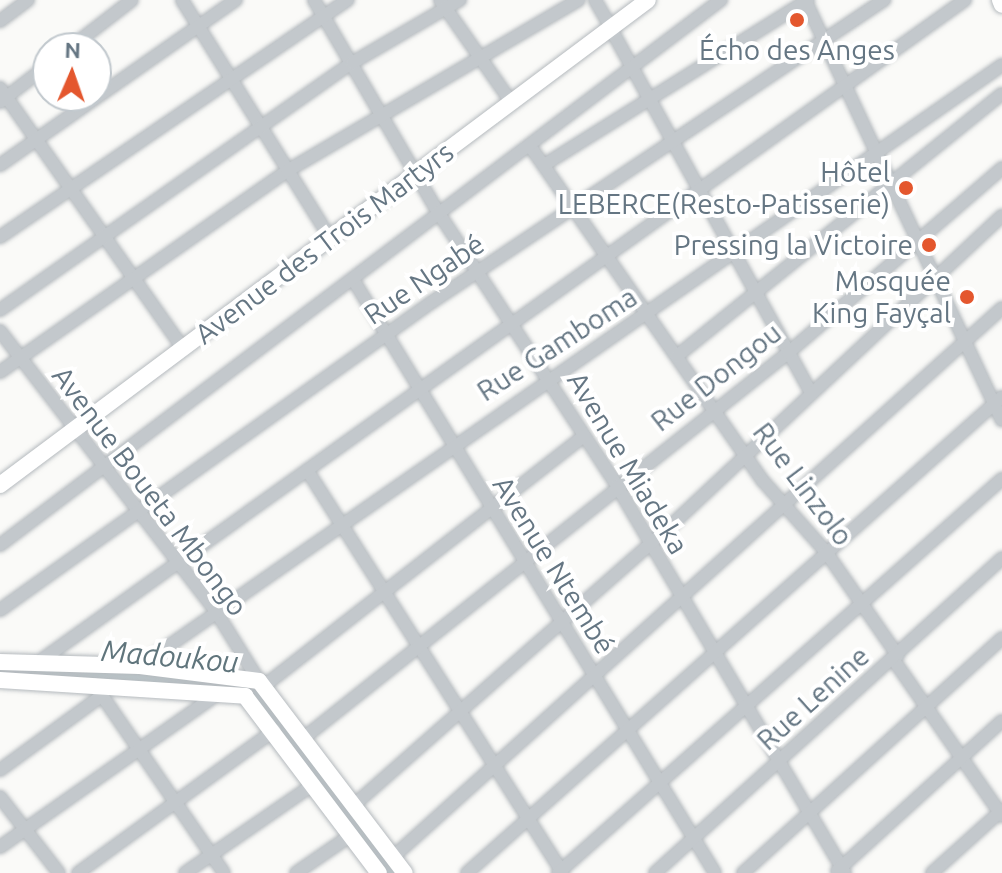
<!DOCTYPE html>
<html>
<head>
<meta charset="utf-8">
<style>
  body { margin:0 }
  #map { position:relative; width:1002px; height:873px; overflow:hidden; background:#fafaf8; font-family:Ubuntu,sans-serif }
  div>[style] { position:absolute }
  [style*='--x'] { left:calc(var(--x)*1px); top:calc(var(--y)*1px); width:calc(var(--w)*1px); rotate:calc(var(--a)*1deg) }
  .river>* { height:16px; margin:-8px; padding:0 8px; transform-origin:8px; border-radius:8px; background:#bbc7cb }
  .roads { filter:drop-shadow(0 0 2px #b5babe) drop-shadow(0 0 2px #b5babe) }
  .minor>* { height:12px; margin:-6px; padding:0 6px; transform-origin:6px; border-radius:6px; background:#c3c8cc }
  .major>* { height:16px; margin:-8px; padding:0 8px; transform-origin:8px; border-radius:8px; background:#fff }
  .dots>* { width:22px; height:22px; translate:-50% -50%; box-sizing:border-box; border:4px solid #fff; border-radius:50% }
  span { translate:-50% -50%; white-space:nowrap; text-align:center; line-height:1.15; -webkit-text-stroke:8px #fff; paint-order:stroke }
  .poi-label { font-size:28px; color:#657683 }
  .right { translate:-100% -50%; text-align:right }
  .street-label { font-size:28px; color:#657683 }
  .water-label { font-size:30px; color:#60757c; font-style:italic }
  .north { position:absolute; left:32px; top:32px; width:80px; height:80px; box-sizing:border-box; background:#fff; border:2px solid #c1c8cd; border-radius:50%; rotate:2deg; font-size:22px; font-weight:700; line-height:32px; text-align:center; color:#657683 }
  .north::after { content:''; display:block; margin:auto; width:28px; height:36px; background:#e4572e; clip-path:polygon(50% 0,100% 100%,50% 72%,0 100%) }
</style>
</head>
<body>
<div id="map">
  <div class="river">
    <i style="--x:0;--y:671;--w:231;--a:3"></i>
    <i style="--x:231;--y:683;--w:21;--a:23"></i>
    <i style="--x:250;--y:691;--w:229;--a:52.6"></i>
  </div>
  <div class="roads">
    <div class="minor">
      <i style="--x:182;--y:0;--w:271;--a:58.1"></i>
      <i style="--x:314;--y:0;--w:246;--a:59.7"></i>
      <i style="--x:438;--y:212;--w:327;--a:56.8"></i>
      <i style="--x:617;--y:486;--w:449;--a:59.5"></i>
      <i style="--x:440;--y:0;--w:117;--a:55.1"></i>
      <i style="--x:595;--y:0;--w:24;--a:60"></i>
      <i style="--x:805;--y:0;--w:464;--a:64.9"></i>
      <i style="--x:0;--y:21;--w:35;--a:-37"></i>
      <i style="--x:611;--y:29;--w:415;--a:61.2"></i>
      <i style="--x:70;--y:48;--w:78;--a:-37.7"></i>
      <i style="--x:0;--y:88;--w:309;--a:54.9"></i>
      <i style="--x:0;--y:102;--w:61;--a:-37.6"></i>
      <i style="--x:530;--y:146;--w:408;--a:55.2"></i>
      <i style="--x:763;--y:481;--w:95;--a:48.4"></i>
      <i style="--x:826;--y:552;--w:126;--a:55.3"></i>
      <i style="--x:0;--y:165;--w:288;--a:-35"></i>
      <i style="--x:544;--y:165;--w:311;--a:-32"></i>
      <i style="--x:0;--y:237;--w:421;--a:-34.3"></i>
      <i style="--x:354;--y:281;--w:693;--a:58.63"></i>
      <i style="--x:0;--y:310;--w:430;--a:-35.1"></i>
      <i style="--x:352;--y:63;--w:125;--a:-30.3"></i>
      <i style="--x:0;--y:331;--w:352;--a:52.4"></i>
      <i style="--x:215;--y:610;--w:84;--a:58.2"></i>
      <i style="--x:677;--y:356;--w:417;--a:-38.9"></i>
      <i style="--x:0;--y:372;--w:350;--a:-35"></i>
      <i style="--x:287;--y:171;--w:338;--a:-30.4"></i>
      <i style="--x:307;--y:470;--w:477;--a:57.6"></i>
      <i style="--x:0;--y:545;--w:904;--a:-37.09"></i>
      <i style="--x:0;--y:610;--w:531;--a:-35.49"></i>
      <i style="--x:432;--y:302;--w:544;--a:-33.75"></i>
      <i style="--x:893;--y:659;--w:191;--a:55.2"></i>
      <i style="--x:36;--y:664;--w:1142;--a:-35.56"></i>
      <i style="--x:140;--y:666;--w:1051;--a:-34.88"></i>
      <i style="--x:94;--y:684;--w:229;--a:55.5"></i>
      <i style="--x:264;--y:686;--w:406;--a:-38"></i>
      <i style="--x:305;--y:737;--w:617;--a:-38.49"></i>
      <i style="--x:788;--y:353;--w:283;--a:-40.8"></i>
      <i style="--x:0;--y:770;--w:124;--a:-36.1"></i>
      <i style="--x:0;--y:797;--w:96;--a:52.2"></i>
      <i style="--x:354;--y:805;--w:413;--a:-41.4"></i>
      <i style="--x:664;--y:532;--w:463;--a:-43.1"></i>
      <i style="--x:0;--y:847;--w:268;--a:-35.1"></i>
      <i style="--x:393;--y:857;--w:820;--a:-42.03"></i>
      <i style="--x:837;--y:871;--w:223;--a:-42.3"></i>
      <i style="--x:78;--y:873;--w:243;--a:-36"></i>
      <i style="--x:185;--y:873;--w:157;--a:-34.6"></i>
      <i style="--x:296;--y:873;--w:67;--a:-34.6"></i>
      <i style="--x:467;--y:873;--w:716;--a:-41.66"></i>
      <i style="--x:558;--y:873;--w:594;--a:-41.59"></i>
      <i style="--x:655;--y:873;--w:469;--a:-42.2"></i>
      <i style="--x:743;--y:873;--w:350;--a:-42.2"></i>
      <i style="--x:932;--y:873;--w:94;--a:-42"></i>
    </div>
    <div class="major">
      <i style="--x:1000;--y:0;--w:5;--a:68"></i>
      <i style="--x:0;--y:485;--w:809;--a:-36.81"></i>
      <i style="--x:0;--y:662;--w:140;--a:1.6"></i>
      <i style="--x:140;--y:666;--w:120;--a:7.2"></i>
      <i style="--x:259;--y:681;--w:241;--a:52.8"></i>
      <i style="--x:0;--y:680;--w:246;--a:3.7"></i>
      <i style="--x:245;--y:696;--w:222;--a:52.9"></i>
    </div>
  </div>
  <div class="dots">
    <i style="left:797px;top:20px;background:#e4572e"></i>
    <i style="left:906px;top:188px;background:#e4572e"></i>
    <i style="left:929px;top:245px;background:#e4572e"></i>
    <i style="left:967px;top:297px;background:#e4572e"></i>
  </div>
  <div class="poi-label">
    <span style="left:797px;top:50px">Écho des Anges</span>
    <span class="right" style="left:890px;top:188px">Hôtel<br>LEBERCE(Resto-Patisserie)</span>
    <span class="right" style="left:913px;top:245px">Pressing la Victoire</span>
    <span class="right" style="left:951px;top:297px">Mosquée<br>King Fayçal</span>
  </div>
  <div class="street-label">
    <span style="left:324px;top:243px;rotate:-37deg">Avenue des Trois Martyrs</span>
    <span style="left:424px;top:279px;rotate:-34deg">Rue Ngabé</span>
    <span style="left:557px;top:344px;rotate:-33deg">Rue Gamboma</span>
    <span style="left:716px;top:377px;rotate:-38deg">Rue Dongou</span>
    <span style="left:628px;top:463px;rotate:59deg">Avenue Miadeka</span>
    <span style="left:803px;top:484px;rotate:53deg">Rue Linzolo</span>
    <span style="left:150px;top:491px;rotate:53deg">Avenue Boueta Mbongo</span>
    <span style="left:554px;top:565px;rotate:58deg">Avenue Ntembé</span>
    <span style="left:813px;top:698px;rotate:-42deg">Rue Lenine</span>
  </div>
  <div class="water-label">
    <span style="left:170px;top:656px;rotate:5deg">Madoukou</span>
  </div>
  <div class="north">N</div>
</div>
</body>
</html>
